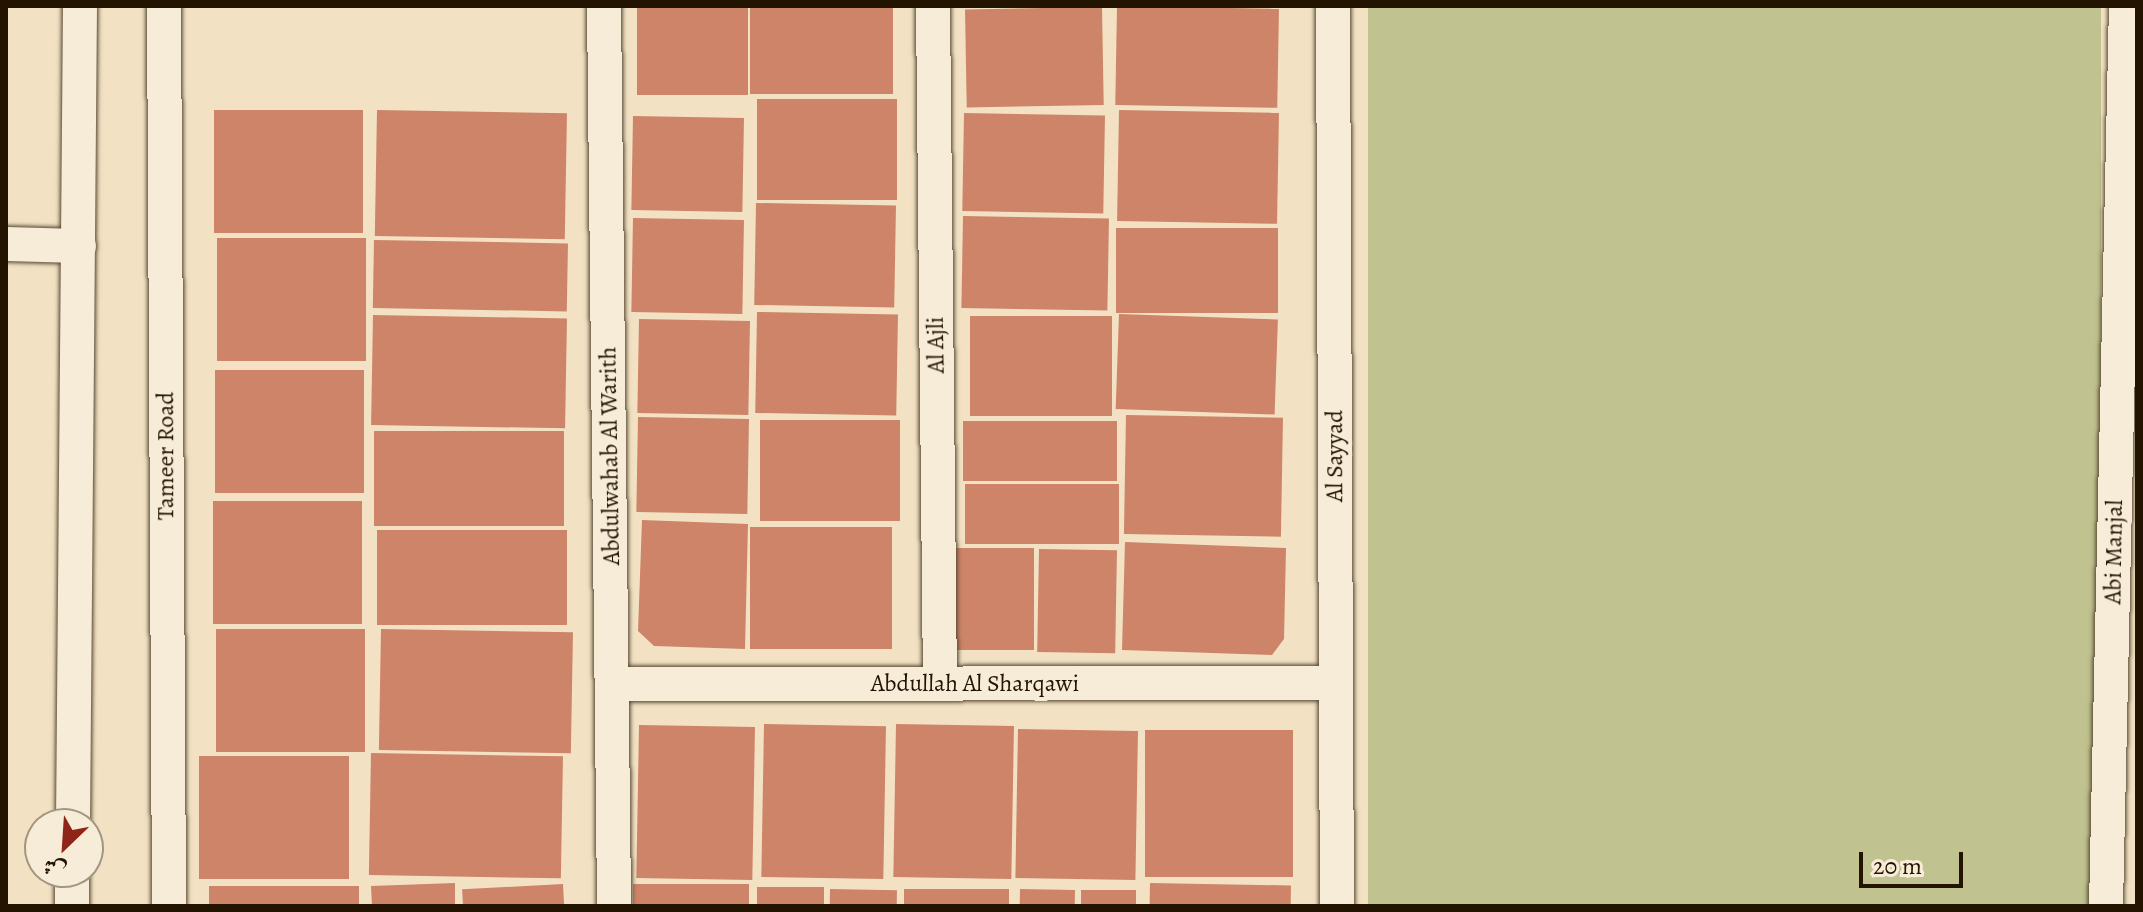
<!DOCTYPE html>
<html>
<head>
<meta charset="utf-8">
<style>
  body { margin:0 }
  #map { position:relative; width:2143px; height:912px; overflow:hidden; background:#f2e2c3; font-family:Alegreya,Amiri,serif }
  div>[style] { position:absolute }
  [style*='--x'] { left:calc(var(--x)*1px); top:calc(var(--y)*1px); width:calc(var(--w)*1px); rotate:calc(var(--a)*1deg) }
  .green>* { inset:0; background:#c0c28f; transform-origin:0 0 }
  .building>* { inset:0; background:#cd8468; transform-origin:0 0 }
  .roads { filter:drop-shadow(0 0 2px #574832) drop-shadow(0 0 2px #574832) }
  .minor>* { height:34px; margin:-17px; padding:0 17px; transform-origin:17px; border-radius:17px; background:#f7ecd8 }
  span { translate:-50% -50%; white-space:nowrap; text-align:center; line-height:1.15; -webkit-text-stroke:8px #f7ecd8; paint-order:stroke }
  .street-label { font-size:24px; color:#231402 }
  .frame { position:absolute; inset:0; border:8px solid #231402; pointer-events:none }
  .north { position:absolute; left:24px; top:808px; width:80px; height:80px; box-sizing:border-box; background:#f7ecd8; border:2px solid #a29682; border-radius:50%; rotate:205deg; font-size:22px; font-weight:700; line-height:32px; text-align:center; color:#231402 }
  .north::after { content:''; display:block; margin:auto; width:28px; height:36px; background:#8f2418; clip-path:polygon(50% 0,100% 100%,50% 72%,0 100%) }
  .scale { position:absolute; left:1859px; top:852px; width:104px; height:36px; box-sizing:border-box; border:4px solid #231402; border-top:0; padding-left:10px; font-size:24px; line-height:28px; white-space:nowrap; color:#231402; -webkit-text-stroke:6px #f7ecd8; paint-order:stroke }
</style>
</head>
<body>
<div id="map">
  <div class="green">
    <i style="left:1368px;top:6px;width:733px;height:900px"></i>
  </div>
  <div class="building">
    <i style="left:637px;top:6px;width:111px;height:89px"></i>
    <i style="left:750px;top:6px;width:143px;height:88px"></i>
    <i style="left:1117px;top:6px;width:162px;height:99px;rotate:1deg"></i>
    <i style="left:1102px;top:7px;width:98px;height:137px;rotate:89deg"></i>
    <i style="left:757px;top:99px;width:140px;height:101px"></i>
    <i style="left:214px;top:110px;width:149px;height:123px"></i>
    <i style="left:377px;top:110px;width:190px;height:126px;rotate:1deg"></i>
    <i style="left:1119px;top:110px;width:160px;height:111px;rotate:1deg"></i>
    <i style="left:964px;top:113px;width:141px;height:98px;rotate:1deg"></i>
    <i style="left:633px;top:116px;width:111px;height:94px;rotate:1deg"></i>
    <i style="left:756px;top:203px;width:140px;height:102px;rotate:1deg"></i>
    <i style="left:963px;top:216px;width:146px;height:92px;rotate:1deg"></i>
    <i style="left:633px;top:218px;width:111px;height:94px;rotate:1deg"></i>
    <i style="left:1116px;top:228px;width:162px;height:85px"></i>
    <i style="left:217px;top:238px;width:149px;height:123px"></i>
    <i style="left:374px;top:240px;width:194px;height:68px;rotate:1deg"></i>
    <i style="left:757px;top:312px;width:141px;height:101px;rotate:1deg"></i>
    <i style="left:1119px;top:314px;width:159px;height:95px;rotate:2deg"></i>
    <i style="left:373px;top:315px;width:194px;height:110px;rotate:1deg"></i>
    <i style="left:970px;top:316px;width:142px;height:100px"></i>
    <i style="left:639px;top:319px;width:111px;height:94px;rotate:1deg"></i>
    <i style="left:215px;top:370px;width:149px;height:123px"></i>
    <i style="left:1126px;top:415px;width:157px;height:119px;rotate:1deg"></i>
    <i style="left:638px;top:417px;width:111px;height:95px;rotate:1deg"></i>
    <i style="left:760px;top:420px;width:140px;height:101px"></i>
    <i style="left:963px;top:421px;width:154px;height:60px"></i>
    <i style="left:374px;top:431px;width:190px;height:95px"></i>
    <i style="left:965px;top:484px;width:154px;height:60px"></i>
    <i style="left:213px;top:501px;width:149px;height:123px"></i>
    <i style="clip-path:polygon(642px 520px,748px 524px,745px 649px,654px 646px,638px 631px)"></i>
    <i style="left:750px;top:527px;width:142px;height:122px"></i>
    <i style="left:377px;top:530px;width:190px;height:95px"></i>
    <i style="clip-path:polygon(1125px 542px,1286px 548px,1284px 639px,1272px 655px,1122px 650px)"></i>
    <i style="left:956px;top:548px;width:78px;height:102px"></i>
    <i style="left:1039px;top:549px;width:78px;height:103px;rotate:1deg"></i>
    <i style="left:216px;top:629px;width:149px;height:123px"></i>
    <i style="left:381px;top:629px;width:192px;height:121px;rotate:1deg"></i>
    <i style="left:764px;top:724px;width:122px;height:153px;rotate:1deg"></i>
    <i style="left:896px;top:724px;width:118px;height:153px;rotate:1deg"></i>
    <i style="left:639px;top:725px;width:116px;height:153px;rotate:1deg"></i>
    <i style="left:1018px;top:729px;width:120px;height:149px;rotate:1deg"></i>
    <i style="left:1293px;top:730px;width:147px;height:148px;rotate:90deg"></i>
    <i style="left:371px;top:753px;width:192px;height:122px;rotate:1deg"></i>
    <i style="left:199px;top:756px;width:150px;height:123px"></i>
    <i style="clip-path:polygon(455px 883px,455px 906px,372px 906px,371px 886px)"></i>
    <i style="left:1150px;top:883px;width:141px;height:23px;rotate:1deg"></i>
    <i style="left:563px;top:884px;width:22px;height:101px;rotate:87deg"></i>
    <i style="left:633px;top:884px;width:116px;height:22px"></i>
    <i style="left:209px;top:886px;width:150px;height:20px"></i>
    <i style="left:757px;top:887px;width:67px;height:19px"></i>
    <i style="left:830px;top:889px;width:67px;height:17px;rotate:1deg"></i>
    <i style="left:904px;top:889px;width:105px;height:17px"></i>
    <i style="left:1020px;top:889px;width:55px;height:17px;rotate:1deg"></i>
    <i style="left:1081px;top:890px;width:55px;height:16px"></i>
  </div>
  <div class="roads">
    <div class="minor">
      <i style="--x:164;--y:6;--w:900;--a:89.68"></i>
      <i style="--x:604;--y:6;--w:900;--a:89.36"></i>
      <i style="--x:933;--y:6;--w:678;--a:89.41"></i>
      <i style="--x:1333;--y:6;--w:900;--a:89.75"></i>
      <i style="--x:6;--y:244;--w:73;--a:1.6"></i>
      <i style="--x:613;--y:684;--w:723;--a:-0.08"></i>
      <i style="--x:73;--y:824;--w:818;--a:-89.51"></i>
      <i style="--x:72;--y:906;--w:34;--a:-90"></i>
      <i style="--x:2106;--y:906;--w:900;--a:-88.73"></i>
    </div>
  </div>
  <div class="street-label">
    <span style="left:936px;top:345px;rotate:-91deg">Al Ajli</span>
    <span style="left:166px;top:456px;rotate:-90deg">Tameer Road</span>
    <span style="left:610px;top:456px;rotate:-91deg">Abdulwahab Al Warith</span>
    <span style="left:1335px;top:456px;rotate:-90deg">Al Sayyad</span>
    <span style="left:2114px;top:552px;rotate:-89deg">Abi Manjal</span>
    <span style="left:975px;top:684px">Abdullah Al Sharqawi</span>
  </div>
  <div class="frame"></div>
  <div class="north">ش</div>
  <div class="scale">20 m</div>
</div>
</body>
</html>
